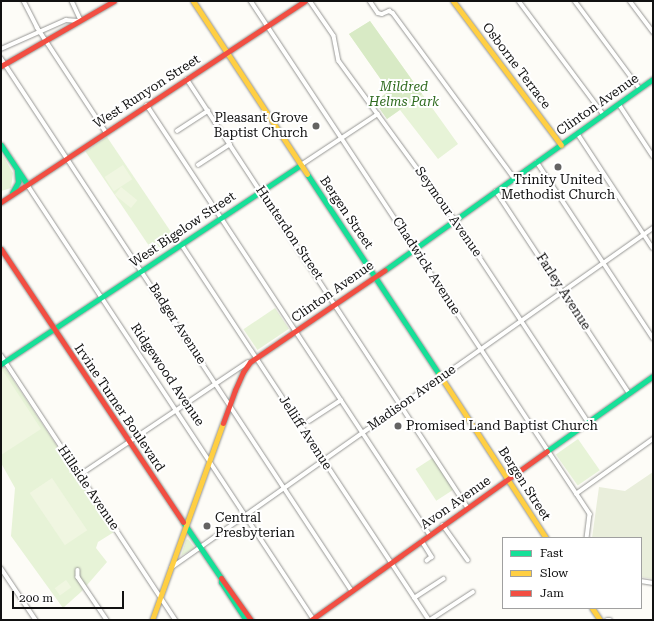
<!DOCTYPE html>
<html>
<head>
<meta charset="utf-8">
<style>
  body { margin:0 }
  #map { position:relative; width:654px; height:621px; overflow:hidden; background:#fdfcf7; font-family:"Roboto Serif",serif }
  div>[style] { position:absolute }
  [style*='--x'] { left:calc(var(--x)*1px); top:calc(var(--y)*1px); width:calc(var(--w)*1px); rotate:calc(var(--a)*1deg) }
  .green>* { inset:0; background:#e7f3d7; transform-origin:0 0 }
  .forest>* { inset:0; background:#d8eac5 }
  .cemetery>* { inset:0; background:#e9eedb }
  .pitch>* { inset:0; background:#f0f6e1; transform-origin:0 0 }
  .roads { filter:drop-shadow(0 0 1px #979795) drop-shadow(0 0 1px #979795) }
  .street>* { height:3.5px; margin:-1.75px; padding:0 1.75px; transform-origin:1.75px; border-radius:1.75px; background:#fffffe }
  .fast>* { height:5px; margin:-2.5px; padding:0 2.5px; transform-origin:2.5px; border-radius:2.5px; background:#16e098 }
  .slow>* { height:5px; margin:-2.5px; padding:0 2.5px; transform-origin:2.5px; border-radius:2.5px; background:#ffcf43 }
  .jam>* { height:5px; margin:-2.5px; padding:0 2.5px; transform-origin:2.5px; border-radius:2.5px; background:#f24e42 }
  .dots>* { width:11px; height:11px; translate:-50% -50%; box-sizing:border-box; border:2px solid #fff; border-radius:50% }
  span { translate:-50% -50%; white-space:nowrap; text-align:center; line-height:1.15; -webkit-text-stroke:4px #fff; paint-order:stroke }
  .street-label { font-size:13px; color:#111 }
  .park-label { font-size:13px; color:#2f6b1f; font-style:italic }
  .poi-label { font-size:13px; color:#111 }
  .right { translate:-100% -50%; text-align:right }
  .left { translate:0 -50%; text-align:left }
  .frame { position:absolute; inset:0; border:2px solid #111; pointer-events:none }
  .legend { position:absolute; left:502px; top:537px; width:140px; height:72px; box-sizing:border-box; background:#fff; border:1px solid #a0a0a0; margin:0; padding:5px 7px; list-style:none; font-size:12px; color:#111 }
  .legend li { display:flex; align-items:center; gap:8px; height:20px }
  .legend b { width:20px; border:1px solid #a0a0a0 }
  .scale { position:absolute; left:12px; top:591px; width:112px; height:18px; box-sizing:border-box; border:2px solid #111; border-top:0; padding-left:5px; font-size:12px; line-height:14px; white-space:nowrap; color:#111; -webkit-text-stroke:3px #fff; paint-order:stroke }
</style>
</head>
<body>
<div id="map">
  <div class="green">
    <i style="clip-path:polygon(370px 21px,458px 144px,438px 159px,400px 110px,387px 119px,375px 102px,389px 91px,349px 34px)"></i>
    <i style="left:107px;top:137px;width:125px;height:26px;rotate:56deg"></i>
    <i style="clip-path:polygon(2px 154px,13px 173px,11px 188px,1px 191px)"></i>
    <i style="left:275px;top:308px;width:25px;height:38px;rotate:56deg"></i>
    <i style="clip-path:polygon(4px 366px,114px 532px,98px 542px,96px 548px,107px 562px,81px 592px,63px 608px,11px 536px,15px 488px,1px 463px,1px 369px)"></i>
    <i style="left:578px;top:439px;width:38px;height:27px;rotate:55deg"></i>
    <i style="left:434px;top:457px;width:38px;height:22px;rotate:57deg"></i>
    <i style="clip-path:polygon(188px 539px,195px 548px,181px 556px,186px 540px)"></i>
  </div>
  <div class="forest">
    <i style="clip-path:polygon(370px 21px,422px 94px,387px 119px,375px 102px,389px 91px,349px 34px)"></i>
  </div>
  <div class="cemetery">
    <i style="clip-path:polygon(653px 472px,653px 579px,641px 577px,641px 538px,592px 538px,599px 487px,625px 491px)"></i>
  </div>
  <div class="pitch">
    <i style="left:123px;top:165px;width:17px;height:22px;rotate:57deg"></i>
    <i style="left:121px;top:187px;width:21px;height:10px;rotate:39deg"></i>
    <i style="clip-path:polygon(3px 371px,41px 429px,1px 455px,1px 372px)"></i>
    <i style="left:52px;top:478px;width:63px;height:27px;rotate:56deg"></i>
    <i style="left:66px;top:580px;width:9px;height:14px;rotate:54deg"></i>
  </div>
  <div class="roads">
    <div class="street">
      <i style="--x:24;--y:1;--w:29;--a:63"></i>
      <i style="--x:37;--y:27;--w:126;--a:56.7"></i>
      <i style="--x:72;--y:1;--w:21;--a:65"></i>
      <i style="--x:251;--y:1;--w:615;--a:56.54"></i>
      <i style="--x:590;--y:514;--w:24;--a:97"></i>
      <i style="--x:310;--y:1;--w:42;--a:55.6"></i>
      <i style="--x:334;--y:36;--w:25;--a:79"></i>
      <i style="--x:339;--y:61;--w:197;--a:53.9"></i>
      <i style="--x:455;--y:220;--w:243;--a:56.6"></i>
      <i style="--x:370;--y:1;--w:14;--a:56"></i>
      <i style="--x:378;--y:13;--w:4;--a:14"></i>
      <i style="--x:382;--y:14;--w:8;--a:-23"></i>
      <i style="--x:389;--y:11;--w:4;--a:27"></i>
      <i style="--x:393;--y:13;--w:205;--a:53.7"></i>
      <i style="--x:519;--y:1;--w:142;--a:53.3"></i>
      <i style="--x:575;--y:1;--w:109;--a:53.5"></i>
      <i style="--x:630;--y:1;--w:39;--a:53"></i>
      <i style="--x:1;--y:49;--w:71;--a:-24"></i>
      <i style="--x:66;--y:20;--w:12;--a:5"></i>
      <i style="--x:1;--y:58;--w:638;--a:56.63"></i>
      <i style="--x:187;--y:79;--w:513;--a:56.77"></i>
      <i style="--x:619;--y:104;--w:62;--a:56.8"></i>
      <i style="--x:147;--y:105;--w:515;--a:56.65"></i>
      <i style="--x:177;--y:131;--w:37;--a:-33"></i>
      <i style="--x:578;--y:134;--w:136;--a:56.7"></i>
      <i style="--x:537;--y:162;--w:211;--a:56.6"></i>
      <i style="--x:198;--y:165;--w:38;--a:-33"></i>
      <i style="--x:301;--y:165;--w:92;--a:-33.5"></i>
      <i style="--x:27;--y:184;--w:520;--a:56.62"></i>
      <i style="--x:496;--y:191;--w:242;--a:56.6"></i>
      <i style="--x:182;--y:245;--w:449;--a:56.6"></i>
      <i style="--x:1;--y:355;--w:318;--a:56.6"></i>
      <i style="--x:309;--y:421;--w:38;--a:-33"></i>
      <i style="--x:80;--y:475;--w:202;--a:-33.9"></i>
      <i style="--x:576;--y:494;--w:95;--a:-35.5"></i>
      <i style="--x:443;--y:525;--w:43;--a:54.5"></i>
      <i style="--x:422;--y:541;--w:19;--a:58"></i>
      <i style="--x:432;--y:557;--w:6;--a:141"></i>
      <i style="--x:1;--y:568;--w:63;--a:56.1"></i>
      <i style="--x:171;--y:568;--w:590;--a:-35.2"></i>
      <i style="--x:78;--y:570;--w:7;--a:90"></i>
      <i style="--x:78;--y:577;--w:52;--a:56"></i>
      <i style="--x:641;--y:581;--w:12;--a:9"></i>
      <i style="--x:414;--y:598;--w:35;--a:-33"></i>
      <i style="--x:430;--y:620;--w:51;--a:-33.1"></i>
      <i style="--x:607;--y:620;--w:3;--a:0"></i>
    </div>
    <div class="fast">
      <i style="--x:1;--y:145;--w:47;--a:56.3"></i>
      <i style="--x:307;--y:174;--w:240;--a:56.6"></i>
      <i style="--x:12;--y:193;--w:13;--a:-61"></i>
      <i style="--x:18;--y:182;--w:12;--a:-95"></i>
      <i style="--x:385;--y:270;--w:329;--a:-35.5"></i>
      <i style="--x:1;--y:364;--w:360;--a:-33.6"></i>
      <i style="--x:547;--y:451;--w:130;--a:-35.3"></i>
      <i style="--x:183;--y:522;--w:68;--a:55.8"></i>
      <i style="--x:221;--y:578;--w:4;--a:90"></i>
      <i style="--x:221;--y:582;--w:45;--a:56.7"></i>
    </div>
    <div class="slow">
      <i style="--x:193;--y:1;--w:207;--a:56.6"></i>
      <i style="--x:453;--y:1;--w:180;--a:53.1"></i>
      <i style="--x:439;--y:374;--w:196;--a:56.9"></i>
      <i style="--x:592;--y:608;--w:14;--a:56"></i>
      <i style="--x:152;--y:620;--w:209;--a:-70.2"></i>
    </div>
    <div class="jam">
      <i style="--x:1;--y:66;--w:130;--a:-29.9"></i>
      <i style="--x:1;--y:202;--w:364;--a:-33.5"></i>
      <i style="--x:1;--y:249;--w:328;--a:56.3"></i>
      <i style="--x:223;--y:423;--w:35;--a:-70"></i>
      <i style="--x:235;--y:390;--w:20;--a:-66"></i>
      <i style="--x:243;--y:372;--w:12;--a:-55"></i>
      <i style="--x:250;--y:362;--w:163;--a:-34.3"></i>
      <i style="--x:221;--y:578;--w:52;--a:54.5"></i>
      <i style="--x:311;--y:620;--w:290;--a:-35.6"></i>
    </div>
  </div>
  <div class="dots">
    <i style="left:316px;top:126px;background:#646362"></i>
    <i style="left:558px;top:167px;background:#646362"></i>
    <i style="left:398px;top:426px;background:#646362"></i>
    <i style="left:207px;top:526px;background:#646362"></i>
  </div>
  <div class="street-label">
    <span style="left:516px;top:66px;rotate:53deg">Osborne Terrace</span>
    <span style="left:147px;top:92px;rotate:-33deg">West Runyon Street</span>
    <span style="left:598px;top:105px;rotate:-35deg">Clinton Avenue</span>
    <span style="left:448px;top:212px;rotate:55deg">Seymour Avenue</span>
    <span style="left:346px;top:213px;rotate:56deg">Bergen Street</span>
    <span style="left:183px;top:230px;rotate:-34deg">West Bigelow Street</span>
    <span style="left:289px;top:233px;rotate:56deg">Hunterdon Street</span>
    <span style="left:426px;top:266px;rotate:57deg">Chadwick Avenue</span>
    <span style="left:333px;top:292px;rotate:-35deg">Clinton Avenue</span>
    <span style="left:563px;top:292px;rotate:57deg">Farley Avenue</span>
    <span style="left:177px;top:324px;rotate:57deg">Badger Avenue</span>
    <span style="left:167px;top:375px;rotate:56deg">Ridgewood Avenue</span>
    <span style="left:412px;top:398px;rotate:-35deg">Madison Avenue</span>
    <span style="left:119px;top:408px;rotate:56deg">Irvine Turner Boulevard</span>
    <span style="left:305px;top:433px;rotate:57deg">Jelliff Avenue</span>
    <span style="left:524px;top:484px;rotate:57deg">Bergen Street</span>
    <span style="left:88px;top:488px;rotate:56deg">Hillside Avenue</span>
    <span style="left:456px;top:503px;rotate:-35deg">Avon Avenue</span>
  </div>
  <div class="park-label">
    <span style="left:404px;top:95px">Mildred<br>Helms Park</span>
  </div>
  <div class="poi-label">
    <span class="right" style="left:308px;top:126px">Pleasant Grove<br>Baptist Church</span>
    <span style="left:558px;top:188px">Trinity United<br>Methodist Church</span>
    <span class="left" style="left:406px;top:426px">Promised Land Baptist Church</span>
    <span class="left" style="left:215px;top:526px">Central<br>Presbyterian</span>
  </div>
  <div class="frame"></div>
  <ul class="legend">
  <li><b style="height:5px;background:#16e098"></b>Fast</li>
  <li><b style="height:5px;background:#ffcf43"></b>Slow</li>
  <li><b style="height:5px;background:#f24e42"></b>Jam</li>
  </ul>
  <div class="scale">200 m</div>
</div>
</body>
</html>
